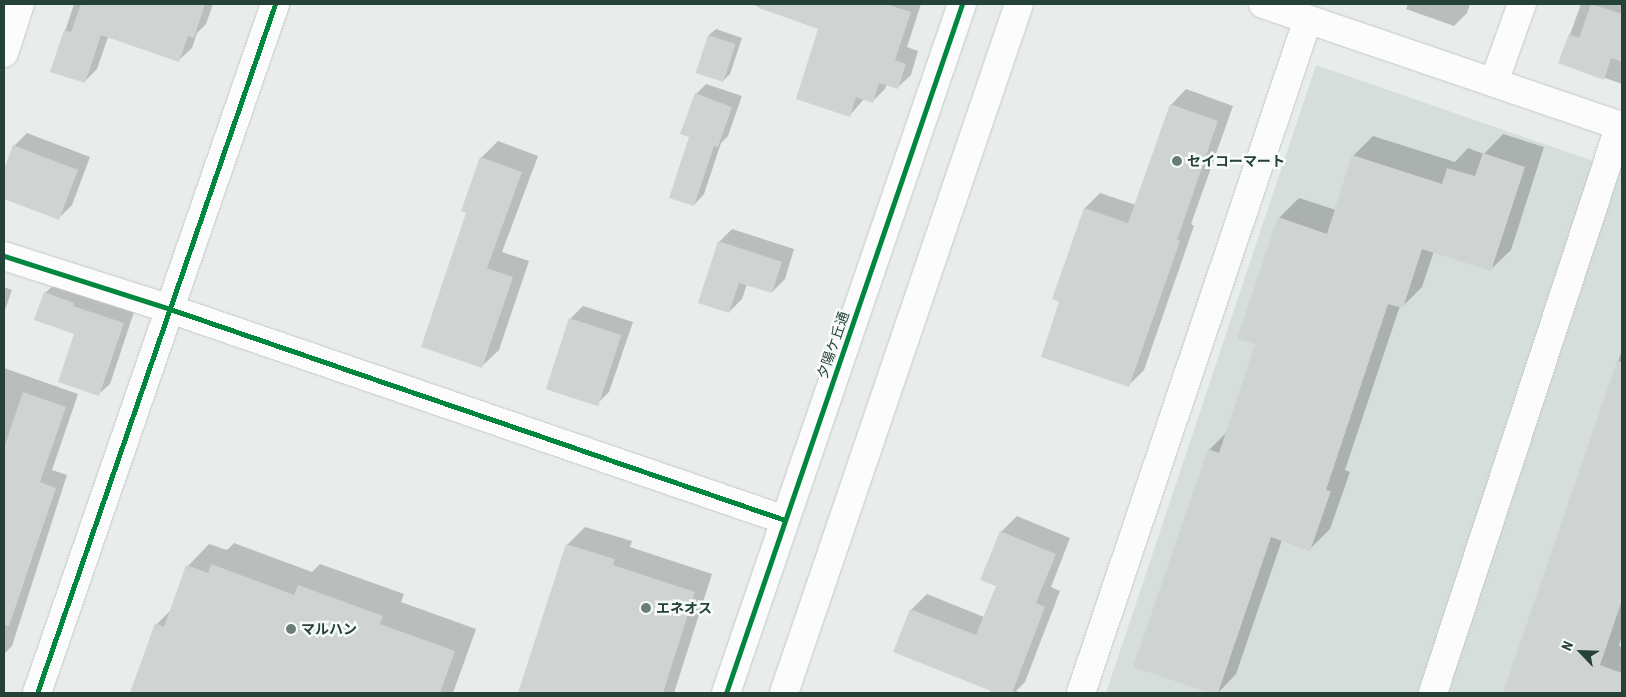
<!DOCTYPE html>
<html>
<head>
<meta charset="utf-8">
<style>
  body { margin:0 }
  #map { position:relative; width:1626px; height:697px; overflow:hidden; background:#e8edeb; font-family:"Roboto Condensed","Noto Sans JP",sans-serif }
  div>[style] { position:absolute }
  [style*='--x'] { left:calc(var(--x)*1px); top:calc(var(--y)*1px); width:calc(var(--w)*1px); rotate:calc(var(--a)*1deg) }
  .built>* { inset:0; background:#d6dedb }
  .shadow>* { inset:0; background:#0003 }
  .building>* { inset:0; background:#cfd4d2; transform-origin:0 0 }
  .roads { filter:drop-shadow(0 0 1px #c5cac8) drop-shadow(0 0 1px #c5cac8) }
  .minor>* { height:28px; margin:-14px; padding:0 14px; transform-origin:14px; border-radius:14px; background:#fcfcfc }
  .cycleway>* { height:5px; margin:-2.5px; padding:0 2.5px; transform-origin:2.5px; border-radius:2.5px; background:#00873e }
  .dots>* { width:14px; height:14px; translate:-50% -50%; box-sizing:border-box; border:2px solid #f7fbf9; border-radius:50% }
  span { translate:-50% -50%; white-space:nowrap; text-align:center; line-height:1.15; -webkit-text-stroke:5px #f7fbf9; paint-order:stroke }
  .poi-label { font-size:14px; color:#24423a; font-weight:700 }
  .left { translate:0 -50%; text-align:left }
  .street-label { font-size:14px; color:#24423a }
  .frame { position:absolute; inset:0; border:5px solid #24423a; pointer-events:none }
  .north { position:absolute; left:1556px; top:627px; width:50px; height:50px; -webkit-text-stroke:4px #f7fbf9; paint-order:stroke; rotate:294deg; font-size:14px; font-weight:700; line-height:20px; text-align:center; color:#24423a }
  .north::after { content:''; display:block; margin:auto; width:18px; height:22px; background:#24423a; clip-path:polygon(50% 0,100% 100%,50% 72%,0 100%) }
</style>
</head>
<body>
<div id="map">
  <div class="built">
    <i style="clip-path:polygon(1316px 65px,1622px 171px,1622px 693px,1106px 693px)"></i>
  </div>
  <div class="shadow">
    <i style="clip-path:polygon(74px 4px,213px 4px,206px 24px,197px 33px,192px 48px,179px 60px,108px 37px,97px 69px,84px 82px,52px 71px)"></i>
    <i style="clip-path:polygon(751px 4px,921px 4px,907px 47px,918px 51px,911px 75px,898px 87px,887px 84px,885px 89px,873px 101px,864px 99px,850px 115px,820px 28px)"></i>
    <i style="clip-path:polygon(1408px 4px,1470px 4px,1467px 13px,1454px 26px,1406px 9px)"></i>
    <i style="clip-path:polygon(1581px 4px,1622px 4px,1622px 84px,1560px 62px)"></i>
    <i style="clip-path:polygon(716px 29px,742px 38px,730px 74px,723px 81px,697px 72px,709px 35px)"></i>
    <i style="clip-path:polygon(706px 84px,742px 96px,728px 136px,721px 143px,704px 194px,694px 205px,691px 136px,696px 94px)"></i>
    <i style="clip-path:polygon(1186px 89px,1233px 106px,1191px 224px,1194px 226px,1144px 370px,1129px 385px,1061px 301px,1085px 208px,1100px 193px,1136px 205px,1171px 105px)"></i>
    <i style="clip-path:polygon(27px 133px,90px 157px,72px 205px,59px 218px,4px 198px,4px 172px,14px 146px)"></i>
    <i style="clip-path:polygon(1503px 134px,1544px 147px,1511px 250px,1491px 269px,1434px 251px,1422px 287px,1402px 307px,1400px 306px,1345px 470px,1350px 472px,1330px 529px,1310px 549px,1282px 540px,1236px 674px,1218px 693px,1214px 693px,1135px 666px,1209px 450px,1227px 432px,1257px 343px,1279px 218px,1299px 198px,1336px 210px,1353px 156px,1373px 136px,1455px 162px,1468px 148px,1484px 154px)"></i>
    <i style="clip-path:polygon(498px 141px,538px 156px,502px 252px,529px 261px,499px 350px,482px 366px,468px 212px,481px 158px)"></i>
    <i style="clip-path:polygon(732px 229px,794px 249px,785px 279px,772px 292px,747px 284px,742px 299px,729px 312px,719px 242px)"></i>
    <i style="clip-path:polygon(57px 282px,134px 312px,110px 384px,98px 395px,76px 333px,45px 293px)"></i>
    <i style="clip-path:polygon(4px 287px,12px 290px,4px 313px)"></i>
    <i style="clip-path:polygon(583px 306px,633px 322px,609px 392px,596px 405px,570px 319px)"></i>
    <i style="clip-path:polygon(1622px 350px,1622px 635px,1619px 646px,1622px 647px,1622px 693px,1505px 693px)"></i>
    <i style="clip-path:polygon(4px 368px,78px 394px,52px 470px,67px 475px,12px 646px,4px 654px)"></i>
    <i style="clip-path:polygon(1017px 516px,1070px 538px,1051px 587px,1060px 591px,1025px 682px,1016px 691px,1023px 693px,990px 693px,992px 690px,911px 610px,927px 594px,984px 617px,997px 586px,1001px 532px)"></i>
    <i style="clip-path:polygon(585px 527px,632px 541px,630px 547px,712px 574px,674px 693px,520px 693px,567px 545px)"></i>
    <i style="clip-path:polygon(234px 543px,312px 572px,320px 564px,404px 594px,401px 602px,476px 629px,453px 693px,131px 693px,157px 624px,172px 609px,188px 566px,209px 544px,227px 550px)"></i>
  </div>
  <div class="building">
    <i style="clip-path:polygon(81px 4px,205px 4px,194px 38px,188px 36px,179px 62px,101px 35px,85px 83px,50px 72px,64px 30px,71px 32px)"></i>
    <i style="clip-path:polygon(760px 4px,885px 4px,911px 12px,895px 60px,906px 64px,898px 89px,879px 83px,873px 103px,856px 97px,850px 117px,796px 99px,818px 29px,759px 8px)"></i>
    <i style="clip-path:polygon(1591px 4px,1622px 14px,1622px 62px,1611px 58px,1604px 80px,1558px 63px,1569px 34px,1579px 38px)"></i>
    <i style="left:708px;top:35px;width:29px;height:40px;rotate:18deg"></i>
    <i style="clip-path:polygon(695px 93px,732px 107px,718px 147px,714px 146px,694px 206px,669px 198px,689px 137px,680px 134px)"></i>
    <i style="clip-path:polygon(1170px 104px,1218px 121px,1177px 240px,1180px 241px,1129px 387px,1041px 357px,1059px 302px,1052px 299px,1084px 208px,1128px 223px)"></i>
    <i style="clip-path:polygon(13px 145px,78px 170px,59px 220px,4px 199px,4px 169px)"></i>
    <i style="clip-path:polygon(1483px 153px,1525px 167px,1491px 271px,1422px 249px,1403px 308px,1388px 304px,1326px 490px,1331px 491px,1310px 551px,1271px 537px,1218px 693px,1210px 693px,1133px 667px,1208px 449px,1219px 453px,1255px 344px,1237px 339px,1278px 217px,1327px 234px,1352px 155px,1442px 184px,1447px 168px,1475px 176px)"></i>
    <i style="clip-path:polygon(480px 157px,522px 172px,487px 268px,513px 277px,482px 368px,421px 347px,466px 213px,461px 211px)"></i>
    <i style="clip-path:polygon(718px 241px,782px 262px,772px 293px,739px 283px,729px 313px,698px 303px)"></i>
    <i style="clip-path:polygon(44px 292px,74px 303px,73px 306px,124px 323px,99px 396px,58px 382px,74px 334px,34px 320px)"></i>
    <i style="left:569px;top:318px;width:55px;height:75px;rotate:18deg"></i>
    <i style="clip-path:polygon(1617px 361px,1622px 362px,1622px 600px,1600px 665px,1622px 673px,1622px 693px,1503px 693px)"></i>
    <i style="clip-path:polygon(23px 392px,66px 407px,40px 482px,56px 488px,9px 626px,4px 625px,4px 448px)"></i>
    <i style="clip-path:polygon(1000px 531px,1056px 554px,1036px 603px,1045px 607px,1012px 693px,996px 693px,893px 652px,910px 609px,976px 635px,996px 586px,980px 580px)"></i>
    <i style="clip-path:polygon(566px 544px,615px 559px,613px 565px,695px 592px,663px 693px,518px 693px)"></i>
    <i style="clip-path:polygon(211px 564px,294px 595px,298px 585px,383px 616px,380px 624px,455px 651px,440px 693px,130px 693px,155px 623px,164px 627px,186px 565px,208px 573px)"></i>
  </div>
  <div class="roads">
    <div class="minor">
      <i style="--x:1263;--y:4;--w:379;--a:18.8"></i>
      <i style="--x:4;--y:53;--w:52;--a:-71.9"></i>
      <i style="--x:1494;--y:82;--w:83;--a:-70.3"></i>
      <i style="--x:4;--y:256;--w:174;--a:17.7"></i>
      <i style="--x:170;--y:309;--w:650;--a:18.94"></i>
      <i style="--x:37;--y:693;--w:729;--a:-70.94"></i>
      <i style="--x:726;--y:693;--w:728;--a:-71.09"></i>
      <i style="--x:784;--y:693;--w:728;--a:-71.17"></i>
      <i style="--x:1081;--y:693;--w:711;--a:-71.39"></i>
      <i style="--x:1433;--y:693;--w:598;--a:-71.78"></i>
    </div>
  </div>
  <div class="cycleway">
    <i style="--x:4;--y:256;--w:174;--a:17.7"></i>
    <i style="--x:170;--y:309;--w:650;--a:18.94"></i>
    <i style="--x:37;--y:693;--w:729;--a:-70.94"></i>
    <i style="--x:726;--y:693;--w:728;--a:-71.09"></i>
  </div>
  <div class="dots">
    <i style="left:1177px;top:161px;background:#697e78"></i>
    <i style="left:646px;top:608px;background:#697e78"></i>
    <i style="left:291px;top:629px;background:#697e78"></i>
  </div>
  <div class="poi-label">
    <span class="left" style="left:1187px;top:161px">セイコーマート</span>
    <span class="left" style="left:656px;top:608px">エネオス</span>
    <span class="left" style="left:301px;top:629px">マルハン</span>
  </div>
  <div class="street-label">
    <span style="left:833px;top:345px;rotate:-71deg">夕陽ケ丘通</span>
  </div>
  <div class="frame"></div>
  <div class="north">N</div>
</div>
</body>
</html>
